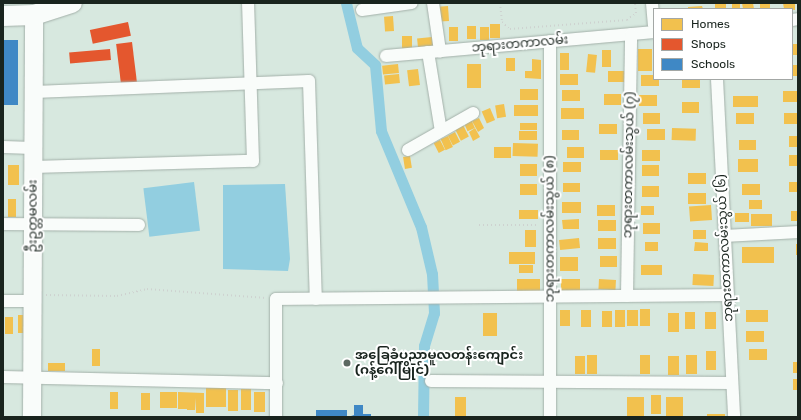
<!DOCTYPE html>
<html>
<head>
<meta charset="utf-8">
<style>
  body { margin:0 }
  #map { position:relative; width:801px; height:420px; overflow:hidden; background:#d7e8df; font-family:Rubik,"Noto Sans Myanmar",sans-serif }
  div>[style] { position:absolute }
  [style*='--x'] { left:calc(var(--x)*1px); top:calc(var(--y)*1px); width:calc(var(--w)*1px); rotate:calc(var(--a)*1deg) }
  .water>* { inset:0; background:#92cee0; transform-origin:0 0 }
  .homes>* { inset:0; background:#f2c14e; transform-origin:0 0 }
  .shops>* { inset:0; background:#e4572e; transform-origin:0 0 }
  .schools>* { inset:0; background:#3f88c5; transform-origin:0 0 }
  .canal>* { height:11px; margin:-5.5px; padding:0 5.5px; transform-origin:5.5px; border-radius:5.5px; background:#92cee0 }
  .path>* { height:2px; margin-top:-1px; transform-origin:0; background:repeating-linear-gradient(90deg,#ced2d0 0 1px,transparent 0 4px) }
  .roads { filter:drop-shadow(0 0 1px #a3b0a9) drop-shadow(0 0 1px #a3b0a9) }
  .street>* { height:12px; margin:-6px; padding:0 6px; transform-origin:6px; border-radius:6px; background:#f9fcfa }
  .secondary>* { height:18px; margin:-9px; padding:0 9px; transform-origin:9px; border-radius:9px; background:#f9fcfa }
  .primary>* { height:20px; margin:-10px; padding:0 10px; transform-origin:10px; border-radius:10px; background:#f9fcfa }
  .dots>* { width:11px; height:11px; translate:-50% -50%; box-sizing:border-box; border:2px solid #fff; border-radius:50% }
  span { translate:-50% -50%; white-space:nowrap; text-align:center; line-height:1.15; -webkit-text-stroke:4px #fff; paint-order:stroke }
  .street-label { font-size:13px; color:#19241e }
  .poi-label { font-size:13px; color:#19241e; font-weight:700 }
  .left { translate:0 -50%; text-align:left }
  .frame { position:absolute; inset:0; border:4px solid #19241e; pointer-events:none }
  .legend { position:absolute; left:653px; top:8px; width:140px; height:72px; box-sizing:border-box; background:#fff; border:1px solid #a3a7a5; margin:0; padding:5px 7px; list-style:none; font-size:12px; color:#19241e }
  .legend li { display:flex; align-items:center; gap:8px; height:20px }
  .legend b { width:20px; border:1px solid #a3a7a5 }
</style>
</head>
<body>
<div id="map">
  <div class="water">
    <i style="left:194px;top:182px;width:49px;height:51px;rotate:83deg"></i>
    <i style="clip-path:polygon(285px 184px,290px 259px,288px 271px,223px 269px,223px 185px)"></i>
  </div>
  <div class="homes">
    <i style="left:715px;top:3px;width:11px;height:6px"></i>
    <i style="left:732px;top:3px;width:8px;height:6px"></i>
    <i style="clip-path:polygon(742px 3px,753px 3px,754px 9px,743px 9px)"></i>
    <i style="left:760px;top:3px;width:10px;height:6px"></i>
    <i style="clip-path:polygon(783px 3px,795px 3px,795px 10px,784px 9px)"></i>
    <i style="left:448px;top:6px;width:15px;height:9px;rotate:86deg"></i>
    <i style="clip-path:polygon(702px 6px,703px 9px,688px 9px,688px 7px)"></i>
    <i style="left:393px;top:16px;width:15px;height:9px;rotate:86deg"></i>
    <i style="left:490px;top:24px;width:10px;height:14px"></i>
    <i style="left:467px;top:26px;width:9px;height:13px"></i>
    <i style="left:449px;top:27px;width:9px;height:14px"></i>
    <i style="left:480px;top:27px;width:9px;height:13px"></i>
    <i style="left:402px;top:36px;width:10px;height:13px"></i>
    <i style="left:432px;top:37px;width:9px;height:15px;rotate:84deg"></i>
    <i style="left:792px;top:44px;width:6px;height:11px"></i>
    <i style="left:638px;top:49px;width:14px;height:22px"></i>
    <i style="left:602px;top:50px;width:9px;height:17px"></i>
    <i style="left:560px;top:53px;width:9px;height:17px"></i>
    <i style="left:588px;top:54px;width:9px;height:18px;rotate:6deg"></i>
    <i style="left:506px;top:58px;width:9px;height:13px"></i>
    <i style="clip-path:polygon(532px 59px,541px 60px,541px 79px,525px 78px,525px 71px,532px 71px)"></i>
    <i style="left:398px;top:64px;width:9px;height:16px;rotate:84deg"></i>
    <i style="left:467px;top:64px;width:14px;height:24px"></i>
    <i style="left:792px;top:65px;width:6px;height:11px"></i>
    <i style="left:418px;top:69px;width:16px;height:11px;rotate:83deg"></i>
    <i style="left:608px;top:71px;width:18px;height:11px"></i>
    <i style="left:399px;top:74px;width:9px;height:15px;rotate:84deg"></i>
    <i style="left:560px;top:74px;width:18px;height:11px"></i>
    <i style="clip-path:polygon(641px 75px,654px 75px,654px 79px,659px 79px,659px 86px,641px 86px)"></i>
    <i style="left:682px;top:79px;width:18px;height:9px"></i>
    <i style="left:520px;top:89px;width:18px;height:11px"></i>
    <i style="left:562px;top:90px;width:18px;height:11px"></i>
    <i style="left:783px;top:91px;width:15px;height:11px"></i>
    <i style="left:604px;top:94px;width:17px;height:11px"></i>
    <i style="left:639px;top:95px;width:18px;height:11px"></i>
    <i style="left:758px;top:96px;width:11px;height:25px;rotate:90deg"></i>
    <i style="left:682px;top:102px;width:17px;height:11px"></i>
    <i style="left:504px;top:104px;width:13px;height:9px;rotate:81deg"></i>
    <i style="left:538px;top:105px;width:11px;height:24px;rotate:90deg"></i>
    <i style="left:490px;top:108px;width:13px;height:9px;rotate:67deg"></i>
    <i style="left:561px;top:108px;width:23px;height:11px"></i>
    <i style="left:643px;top:113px;width:17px;height:11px"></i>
    <i style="left:736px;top:113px;width:18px;height:11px"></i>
    <i style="left:784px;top:113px;width:14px;height:11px"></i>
    <i style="left:470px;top:117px;width:12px;height:8px;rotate:66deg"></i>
    <i style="clip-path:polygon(479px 118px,484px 128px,478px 132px,472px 121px)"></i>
    <i style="left:520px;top:123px;width:17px;height:7px"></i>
    <i style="left:599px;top:124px;width:18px;height:10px"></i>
    <i style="left:463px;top:125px;width:13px;height:9px;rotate:63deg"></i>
    <i style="clip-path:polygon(475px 128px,480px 137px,473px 141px,469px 132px)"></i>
    <i style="left:672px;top:128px;width:24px;height:12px;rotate:2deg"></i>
    <i style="left:665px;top:129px;width:11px;height:18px;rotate:90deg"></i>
    <i style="left:562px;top:130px;width:17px;height:10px"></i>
    <i style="left:537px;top:131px;width:9px;height:18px;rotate:90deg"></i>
    <i style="left:455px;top:132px;width:11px;height:8px;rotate:63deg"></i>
    <i style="left:448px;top:136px;width:12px;height:8px;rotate:66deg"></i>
    <i style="left:789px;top:136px;width:9px;height:11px"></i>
    <i style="left:440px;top:140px;width:11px;height:7px;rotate:63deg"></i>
    <i style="left:739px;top:140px;width:17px;height:10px"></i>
    <i style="left:513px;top:143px;width:25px;height:13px;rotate:2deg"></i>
    <i style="left:494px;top:147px;width:17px;height:11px"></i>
    <i style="left:567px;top:147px;width:17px;height:11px"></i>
    <i style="left:600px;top:150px;width:18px;height:10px"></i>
    <i style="left:642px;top:150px;width:18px;height:11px"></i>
    <i style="left:789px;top:155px;width:9px;height:11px"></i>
    <i style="left:410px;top:156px;width:12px;height:7px;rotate:81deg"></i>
    <i style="left:738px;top:159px;width:20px;height:13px"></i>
    <i style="left:563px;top:162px;width:18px;height:10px"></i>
    <i style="left:520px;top:164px;width:17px;height:12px"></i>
    <i style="left:8px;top:165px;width:11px;height:20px"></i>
    <i style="left:642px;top:165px;width:17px;height:11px"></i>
    <i style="left:688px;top:173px;width:18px;height:11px"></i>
    <i style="left:789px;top:182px;width:9px;height:10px"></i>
    <i style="left:563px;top:183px;width:17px;height:9px"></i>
    <i style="left:520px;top:184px;width:17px;height:11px"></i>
    <i style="left:742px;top:184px;width:18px;height:11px"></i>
    <i style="left:642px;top:186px;width:17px;height:11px"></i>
    <i style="left:688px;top:193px;width:18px;height:11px"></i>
    <i style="left:8px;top:199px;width:8px;height:18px"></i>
    <i style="left:749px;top:200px;width:13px;height:9px"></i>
    <i style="left:562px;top:202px;width:19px;height:11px"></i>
    <i style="left:597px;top:205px;width:18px;height:11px"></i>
    <i style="left:711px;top:205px;width:15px;height:22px;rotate:86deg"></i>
    <i style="left:641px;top:206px;width:13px;height:9px"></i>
    <i style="left:519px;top:210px;width:19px;height:9px"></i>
    <i style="left:791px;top:211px;width:7px;height:10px"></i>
    <i style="left:735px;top:213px;width:14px;height:9px"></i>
    <i style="left:751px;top:214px;width:21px;height:12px"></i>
    <i style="clip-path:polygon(579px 219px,579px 229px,563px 229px,562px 220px)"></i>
    <i style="left:598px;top:220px;width:18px;height:11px"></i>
    <i style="left:643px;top:223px;width:17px;height:11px"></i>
    <i style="left:525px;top:230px;width:11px;height:17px"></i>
    <i style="left:693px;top:230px;width:13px;height:9px"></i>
    <i style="left:579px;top:238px;width:10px;height:20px;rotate:84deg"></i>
    <i style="left:598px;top:238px;width:18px;height:11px"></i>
    <i style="left:645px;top:242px;width:13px;height:9px"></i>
    <i style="clip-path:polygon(695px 242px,708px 243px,708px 251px,694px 251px)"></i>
    <i style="left:796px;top:244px;width:2px;height:11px"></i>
    <i style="left:742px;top:247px;width:32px;height:16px"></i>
    <i style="left:535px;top:252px;width:12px;height:26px;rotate:90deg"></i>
    <i style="left:600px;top:256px;width:17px;height:11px"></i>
    <i style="left:578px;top:257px;width:14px;height:18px;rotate:90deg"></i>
    <i style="left:519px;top:265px;width:14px;height:8px"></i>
    <i style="left:641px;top:265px;width:21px;height:10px"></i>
    <i style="left:693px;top:274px;width:21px;height:11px;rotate:3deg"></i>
    <i style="left:517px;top:279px;width:23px;height:12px"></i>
    <i style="left:561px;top:279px;width:19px;height:12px"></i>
    <i style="left:599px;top:279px;width:17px;height:10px;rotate:3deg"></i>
    <i style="left:640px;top:309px;width:10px;height:17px"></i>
    <i style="left:560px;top:310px;width:10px;height:16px"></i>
    <i style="left:581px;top:310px;width:10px;height:17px"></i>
    <i style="left:615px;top:310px;width:10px;height:17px"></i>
    <i style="left:627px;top:310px;width:11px;height:16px"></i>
    <i style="left:768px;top:310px;width:12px;height:22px;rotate:90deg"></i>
    <i style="left:602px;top:311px;width:10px;height:16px"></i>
    <i style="left:685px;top:312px;width:10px;height:17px"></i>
    <i style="left:705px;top:312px;width:11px;height:17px"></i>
    <i style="left:483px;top:313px;width:14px;height:23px"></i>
    <i style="left:668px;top:313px;width:11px;height:19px"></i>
    <i style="left:18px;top:315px;width:8px;height:18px"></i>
    <i style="left:5px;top:317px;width:8px;height:17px"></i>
    <i style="left:746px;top:331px;width:18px;height:11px"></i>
    <i style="left:92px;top:349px;width:8px;height:17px"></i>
    <i style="left:749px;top:349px;width:18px;height:11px"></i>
    <i style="left:706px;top:351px;width:10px;height:19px"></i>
    <i style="left:587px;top:355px;width:10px;height:19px"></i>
    <i style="left:640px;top:355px;width:10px;height:19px"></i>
    <i style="left:686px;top:355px;width:11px;height:19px"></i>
    <i style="left:575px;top:356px;width:10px;height:18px"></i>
    <i style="left:668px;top:356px;width:11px;height:19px"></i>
    <i style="left:793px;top:362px;width:5px;height:11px"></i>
    <i style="left:48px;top:363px;width:17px;height:8px"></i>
    <i style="left:793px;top:379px;width:5px;height:11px"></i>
    <i style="left:226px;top:387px;width:20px;height:20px;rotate:90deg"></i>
    <i style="left:241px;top:389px;width:10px;height:21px"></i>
    <i style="left:228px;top:390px;width:10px;height:21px"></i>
    <i style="left:110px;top:392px;width:8px;height:17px"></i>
    <i style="left:160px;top:392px;width:17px;height:16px"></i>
    <i style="clip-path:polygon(178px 392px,204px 393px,204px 413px,196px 413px,196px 398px,195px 410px,187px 410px,187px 397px,187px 409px,178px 409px)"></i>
    <i style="left:254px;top:392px;width:11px;height:20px"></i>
    <i style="left:141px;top:393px;width:9px;height:17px"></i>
    <i style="left:651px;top:395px;width:10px;height:19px"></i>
    <i style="left:455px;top:397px;width:11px;height:19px"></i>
    <i style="left:627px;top:397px;width:17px;height:20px"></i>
    <i style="left:666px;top:397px;width:17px;height:20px"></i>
    <i style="left:707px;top:414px;width:18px;height:3px"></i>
  </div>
  <div class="shops">
    <i style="left:128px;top:22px;width:14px;height:39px;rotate:78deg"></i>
    <i style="left:132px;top:42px;width:42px;height:16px;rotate:83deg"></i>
    <i style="left:110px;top:49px;width:11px;height:41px;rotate:85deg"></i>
  </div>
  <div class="schools">
    <i style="left:3px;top:40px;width:15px;height:65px"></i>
    <i style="clip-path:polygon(354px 405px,363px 405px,363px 414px,371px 414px,371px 417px,348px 417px,354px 415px)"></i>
    <i style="left:316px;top:410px;width:31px;height:7px"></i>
  </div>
  <div class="canal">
    <i style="--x:346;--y:3;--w:46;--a:76.3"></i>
    <i style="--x:357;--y:48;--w:25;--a:43"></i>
    <i style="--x:375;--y:65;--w:66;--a:84.8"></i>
    <i style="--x:381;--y:131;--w:104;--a:67.4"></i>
    <i style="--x:421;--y:227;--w:48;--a:76.8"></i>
    <i style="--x:432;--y:274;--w:39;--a:87"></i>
    <i style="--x:434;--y:313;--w:34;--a:107"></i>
    <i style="--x:424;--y:346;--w:71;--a:90.8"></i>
  </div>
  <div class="path">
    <i style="--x:500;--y:3;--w:19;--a:84"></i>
    <i style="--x:502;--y:22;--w:11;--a:41"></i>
    <i style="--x:510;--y:29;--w:117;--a:-4.4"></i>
    <i style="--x:627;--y:20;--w:11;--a:-38"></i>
    <i style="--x:636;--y:13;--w:10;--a:-96"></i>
    <i style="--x:479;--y:225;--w:60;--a:0"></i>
    <i style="--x:46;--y:295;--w:71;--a:0.8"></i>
    <i style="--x:117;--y:296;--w:31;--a:-13"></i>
    <i style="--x:147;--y:289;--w:119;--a:4.3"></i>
  </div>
  <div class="roads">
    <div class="street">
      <i style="--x:433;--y:3;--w:49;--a:81.7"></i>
      <i style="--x:652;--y:3;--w:22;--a:85"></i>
      <i style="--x:362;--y:10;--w:50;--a:-8"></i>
      <i style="--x:792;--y:20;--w:6;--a:-9"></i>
      <i style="--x:550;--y:41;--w:376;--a:90"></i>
      <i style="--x:428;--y:52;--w:80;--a:80.7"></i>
      <i style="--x:386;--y:56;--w:269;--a:-5.1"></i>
      <i style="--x:717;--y:79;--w:338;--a:87.1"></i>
      <i style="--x:34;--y:92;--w:275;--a:-2.3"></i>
      <i style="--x:309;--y:81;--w:218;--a:88.2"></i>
      <i style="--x:3;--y:147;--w:30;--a:2"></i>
      <i style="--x:408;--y:150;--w:75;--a:-29.6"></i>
      <i style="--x:33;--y:167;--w:220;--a:-1.6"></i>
      <i style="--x:253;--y:161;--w:158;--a:-91.8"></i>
      <i style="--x:3;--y:224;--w:136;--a:0.4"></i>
      <i style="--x:725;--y:236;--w:73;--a:-3.1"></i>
      <i style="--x:627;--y:296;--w:262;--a:-89.1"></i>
      <i style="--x:3;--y:301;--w:30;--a:0"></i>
      <i style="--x:3;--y:377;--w:274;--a:1.3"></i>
      <i style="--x:431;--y:381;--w:301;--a:0.4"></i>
      <i style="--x:276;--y:417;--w:118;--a:-90"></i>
      <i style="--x:276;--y:299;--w:452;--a:-0.5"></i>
    </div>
    <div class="secondary">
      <i style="--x:32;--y:417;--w:402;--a:-89.7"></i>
    </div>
    <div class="primary">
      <i style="--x:3;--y:16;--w:31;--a:-2"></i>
      <i style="--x:34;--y:15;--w:40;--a:-18"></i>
    </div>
  </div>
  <div class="dots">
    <i style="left:347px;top:363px;background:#5c6962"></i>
  </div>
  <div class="street-label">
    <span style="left:520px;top:44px;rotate:-5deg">ဘုရားတကာလမ်း</span>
    <span style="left:629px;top:165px;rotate:-89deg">ဘုရားတကာလမ်းသွယ် (၇)</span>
    <span style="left:33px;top:216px;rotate:-90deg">ဦးဥတ္တမလမ်း</span>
    <span style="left:550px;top:229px;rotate:-90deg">ဘုရားတကာလမ်းသွယ် (၈)</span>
    <span style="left:725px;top:248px;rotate:-93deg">ဘုရားတကာလမ်းသွယ် (၆)</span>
  </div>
  <div class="poi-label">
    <span class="left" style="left:355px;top:363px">အခြေခံပညာမူလတန်းကျောင်း<br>(ဂန့်ဂေါ်မြိုင်)</span>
  </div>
  <div class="frame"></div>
  <ul class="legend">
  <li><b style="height:11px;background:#f2c14e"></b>Homes</li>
  <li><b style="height:11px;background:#e4572e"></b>Shops</li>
  <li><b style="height:11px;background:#3f88c5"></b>Schools</li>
  </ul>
</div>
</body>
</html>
